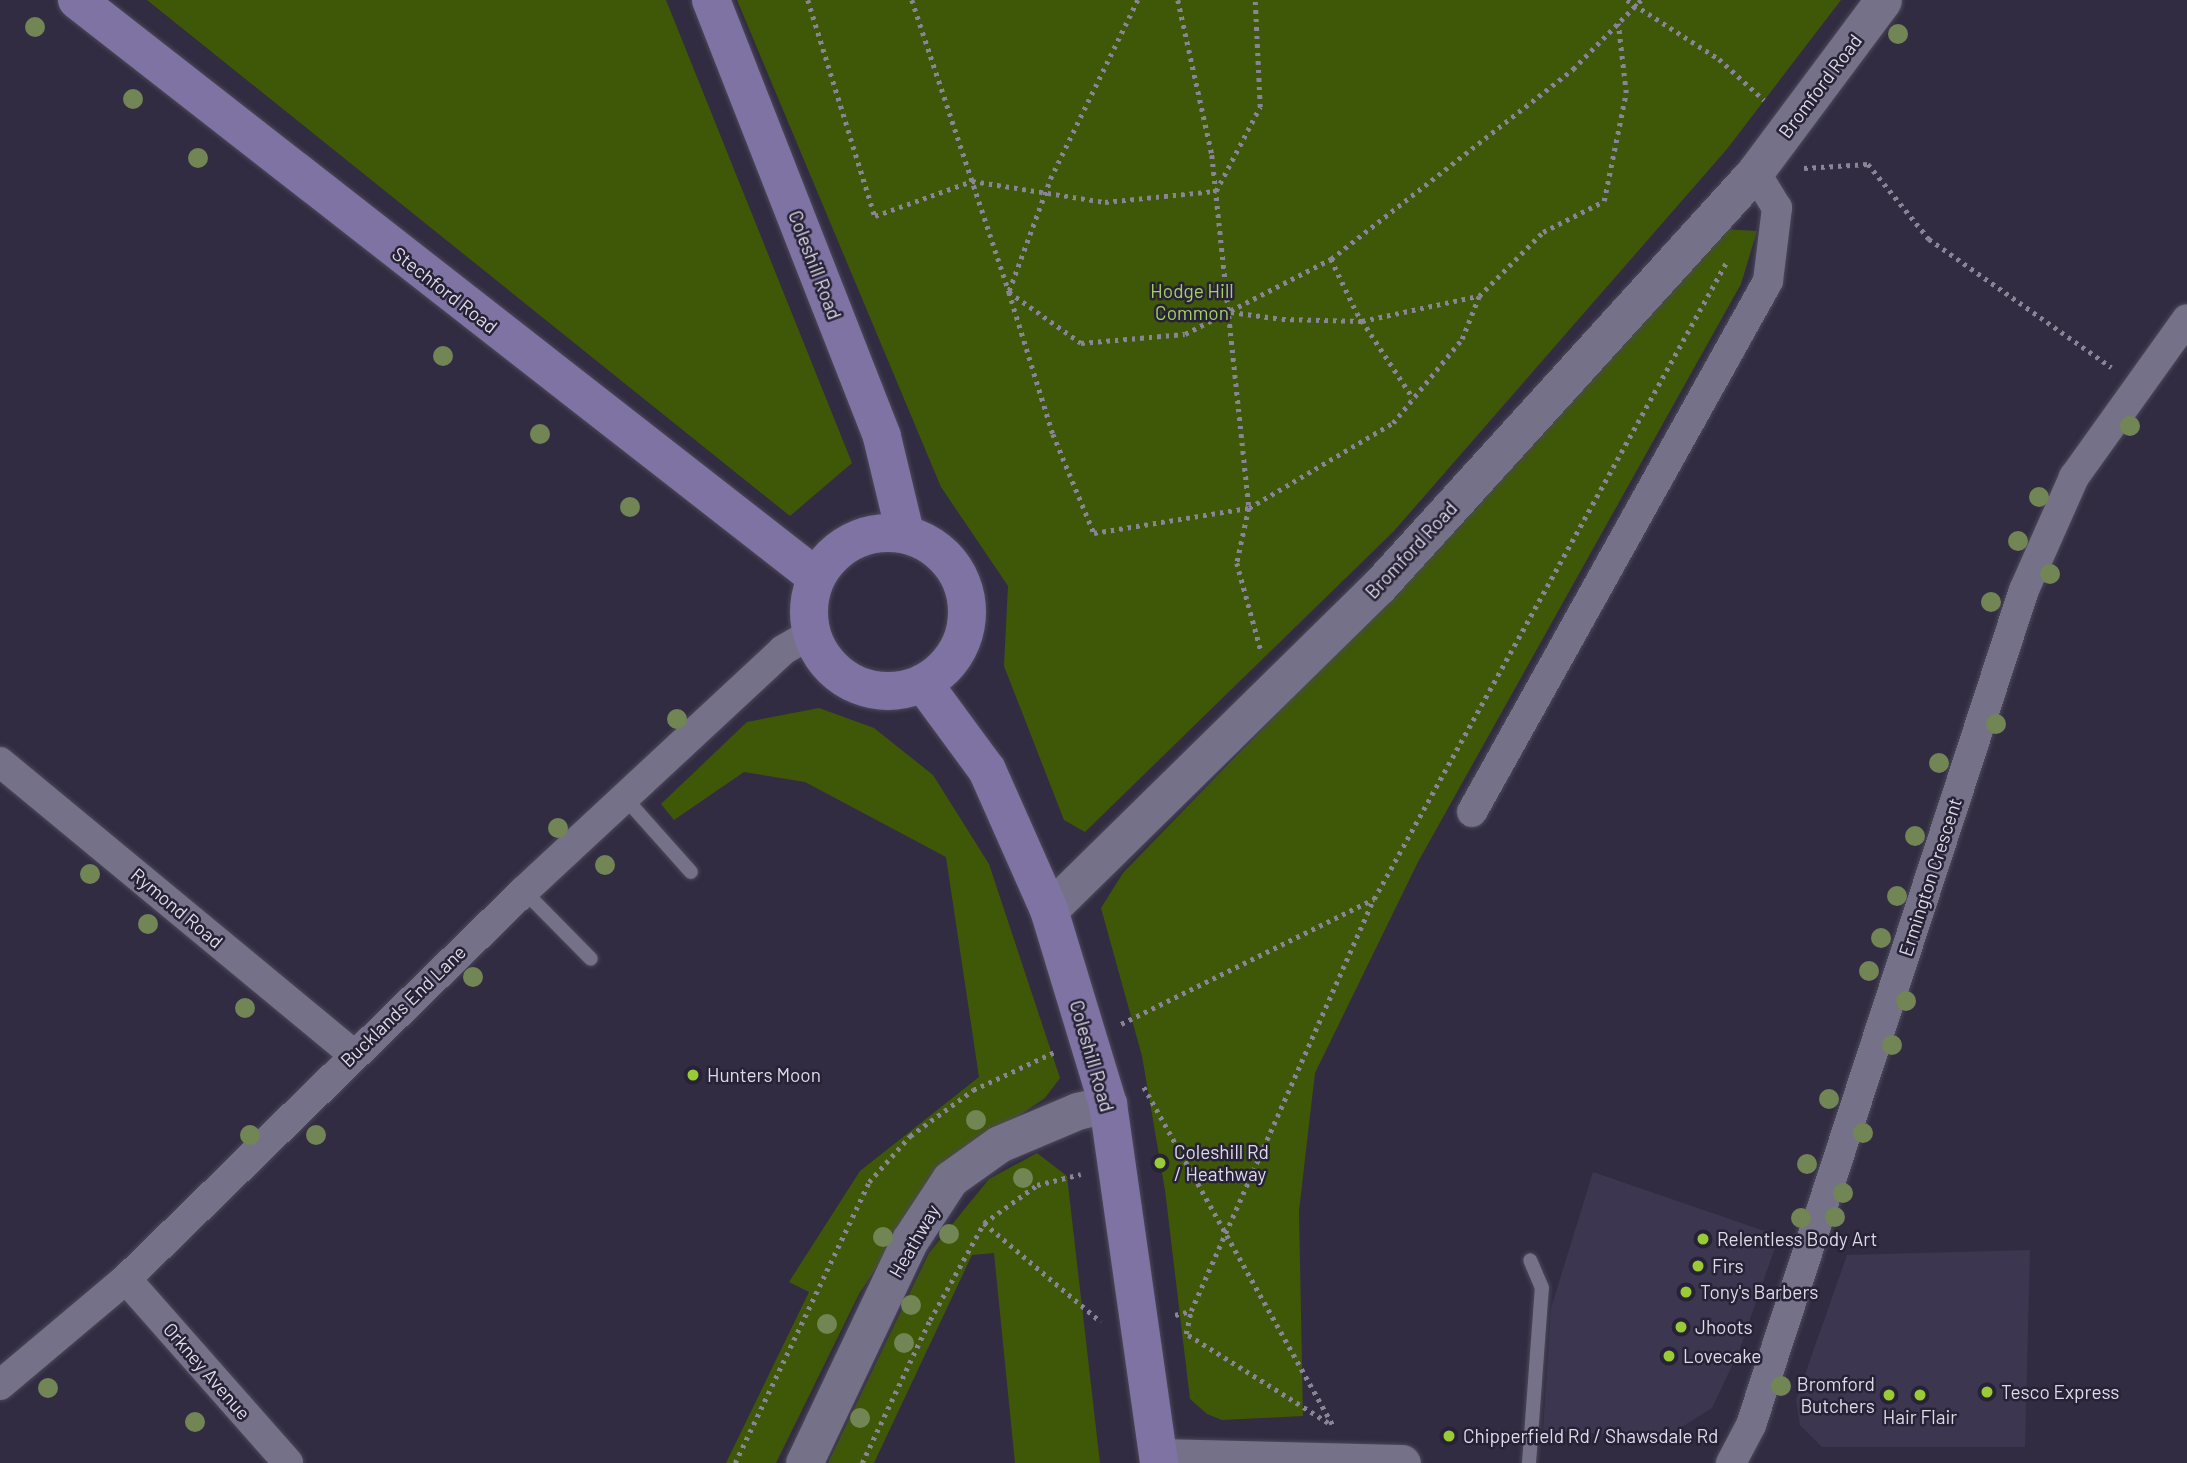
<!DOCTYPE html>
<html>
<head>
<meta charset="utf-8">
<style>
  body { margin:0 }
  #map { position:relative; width:2187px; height:1463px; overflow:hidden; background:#312c41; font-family:Barlow,sans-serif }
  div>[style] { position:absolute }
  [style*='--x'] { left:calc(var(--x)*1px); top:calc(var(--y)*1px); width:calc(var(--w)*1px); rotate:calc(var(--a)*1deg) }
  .built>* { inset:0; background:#3c3650 }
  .green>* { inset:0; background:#3f5807 }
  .path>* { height:4.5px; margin-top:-2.25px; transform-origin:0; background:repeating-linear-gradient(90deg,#898597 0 3.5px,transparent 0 8.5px) }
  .roads { filter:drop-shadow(0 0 2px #4c4859) drop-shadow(0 0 2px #4c4859) }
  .service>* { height:14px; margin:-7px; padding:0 7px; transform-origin:7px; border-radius:7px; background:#757188 }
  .minor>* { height:30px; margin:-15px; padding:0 15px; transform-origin:15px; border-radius:15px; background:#757188 }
  .tertiary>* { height:37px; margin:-18.5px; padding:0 18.5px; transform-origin:18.5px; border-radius:18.5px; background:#757188 }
  .secondary>* { height:38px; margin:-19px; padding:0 19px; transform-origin:19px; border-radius:19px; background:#7f73a3 }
  .secondary>.ring { margin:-19px; padding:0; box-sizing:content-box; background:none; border:38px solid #7f73a3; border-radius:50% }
  .trees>* { width:20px; height:20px; margin:-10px; border-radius:50%; background:#718654 }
  .dots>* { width:19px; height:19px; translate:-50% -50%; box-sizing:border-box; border:4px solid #272236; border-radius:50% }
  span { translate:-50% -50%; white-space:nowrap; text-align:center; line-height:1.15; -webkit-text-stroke:5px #272236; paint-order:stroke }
  .street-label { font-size:19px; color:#dedbe9 }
  .park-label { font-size:19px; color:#a6d064 }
  .poi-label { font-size:19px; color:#dedbe9 }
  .left { translate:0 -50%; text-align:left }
  .right { translate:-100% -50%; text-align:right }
</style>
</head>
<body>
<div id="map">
  <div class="built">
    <i style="clip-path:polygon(1593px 1172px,1779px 1236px,1739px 1351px,1712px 1408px,1664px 1438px,1543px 1430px,1551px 1308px)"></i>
    <i style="clip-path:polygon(2030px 1250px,2025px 1447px,1822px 1447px,1800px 1425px,1796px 1400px,1847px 1255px)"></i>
  </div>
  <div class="green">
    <i style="clip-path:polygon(147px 0,666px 0,852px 463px,790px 516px)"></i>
    <i style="clip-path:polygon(737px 0,1841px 0,1727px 149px,1394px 531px,1085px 832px,1064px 820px,1004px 666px,1008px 586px,941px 487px)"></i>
    <i style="clip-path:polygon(1722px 229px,1757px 231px,1741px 284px,1418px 862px,1315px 1073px,1299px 1211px,1303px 1416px,1222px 1420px,1207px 1414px,1190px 1399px,1165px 1190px,1142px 1056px,1101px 908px,1123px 873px,1422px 564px)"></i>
    <i style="clip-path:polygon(819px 708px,874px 728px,933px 775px,989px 864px,1060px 1078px,1045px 1098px,942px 1168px,859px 1294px,776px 1463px,726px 1463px,809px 1292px,789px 1282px,860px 1171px,979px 1077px,946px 857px,805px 782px,744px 772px,674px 820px,661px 804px,747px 722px)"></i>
    <i style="clip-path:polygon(1037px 1153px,1067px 1176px,1100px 1463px,1015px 1463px,994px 1253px,972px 1255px,874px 1463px,828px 1463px,929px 1253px,989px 1179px)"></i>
  </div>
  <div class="path">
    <i style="--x:808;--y:0;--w:226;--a:72.8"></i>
    <i style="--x:875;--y:216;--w:103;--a:-19.8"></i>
    <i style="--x:972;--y:181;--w:135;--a:9"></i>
    <i style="--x:1105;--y:202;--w:112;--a:-5.7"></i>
    <i style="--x:1216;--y:191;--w:95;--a:-62.4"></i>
    <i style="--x:1260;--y:107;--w:107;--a:-92.7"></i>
    <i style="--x:912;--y:0;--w:308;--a:71.6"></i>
    <i style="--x:1009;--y:292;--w:88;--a:35.3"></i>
    <i style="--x:1081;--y:343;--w:104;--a:-4.9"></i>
    <i style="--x:1185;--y:334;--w:164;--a:-27.2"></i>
    <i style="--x:1331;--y:259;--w:308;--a:-38.1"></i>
    <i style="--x:1573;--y:69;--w:97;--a:-45.4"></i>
    <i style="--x:1138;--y:0;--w:196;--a:116"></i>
    <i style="--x:1052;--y:176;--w:124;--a:110.3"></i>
    <i style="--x:1009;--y:292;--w:149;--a:72.8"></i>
    <i style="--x:1053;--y:434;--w:107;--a:67.5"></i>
    <i style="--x:1094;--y:533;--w:157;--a:-9.2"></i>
    <i style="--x:1249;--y:508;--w:167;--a:-30.6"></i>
    <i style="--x:1393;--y:423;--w:109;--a:-50.6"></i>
    <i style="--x:1462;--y:339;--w:46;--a:-68.4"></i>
    <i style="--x:1479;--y:296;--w:91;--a:-45"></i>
    <i style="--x:1543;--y:232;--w:68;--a:-26.9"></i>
    <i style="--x:1604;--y:201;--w:110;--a:-78.5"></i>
    <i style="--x:1626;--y:93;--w:70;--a:-96.5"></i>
    <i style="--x:1178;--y:0;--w:159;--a:77.6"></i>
    <i style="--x:1212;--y:155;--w:355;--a:84"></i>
    <i style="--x:1249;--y:508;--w:56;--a:102.3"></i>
    <i style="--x:1237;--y:563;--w:91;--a:74.7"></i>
    <i style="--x:1627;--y:0;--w:109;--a:32.7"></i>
    <i style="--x:1719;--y:59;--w:61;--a:42.3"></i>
    <i style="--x:1804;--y:168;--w:64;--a:-3.6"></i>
    <i style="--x:1868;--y:164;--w:97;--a:50.9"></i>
    <i style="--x:1929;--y:239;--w:223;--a:35.1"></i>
    <i style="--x:1331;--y:259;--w:60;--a:64.3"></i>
    <i style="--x:1357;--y:313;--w:102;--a:56.6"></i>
    <i style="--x:1231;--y:312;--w:51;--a:7.8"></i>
    <i style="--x:1282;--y:319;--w:80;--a:1.4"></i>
    <i style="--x:1362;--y:321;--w:119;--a:-12.2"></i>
    <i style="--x:1121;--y:1024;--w:282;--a:-26.3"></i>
    <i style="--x:1144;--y:1087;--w:387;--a:60.8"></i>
    <i style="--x:984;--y:1223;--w:153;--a:40.2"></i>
    <i style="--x:1175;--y:1315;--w:16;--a:-14"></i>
    <i style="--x:1328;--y:1423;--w:168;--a:-147.9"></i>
    <i style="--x:1186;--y:1334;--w:24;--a:-78"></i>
    <i style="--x:1191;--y:1311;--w:451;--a:-66.1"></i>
    <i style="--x:1374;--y:899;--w:729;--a:-61.04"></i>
    <i style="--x:735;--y:1463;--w:311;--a:-64.5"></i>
    <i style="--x:869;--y:1182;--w:62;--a:-48.3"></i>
    <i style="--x:910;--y:1136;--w:78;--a:-36.1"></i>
    <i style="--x:973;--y:1090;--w:90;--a:-24.9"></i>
    <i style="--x:862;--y:1463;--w:158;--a:-64.6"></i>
    <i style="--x:930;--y:1320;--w:111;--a:-60.9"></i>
    <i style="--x:984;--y:1223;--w:65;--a:-35.6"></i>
    <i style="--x:1037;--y:1185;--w:45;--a:-14"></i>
  </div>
  <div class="roads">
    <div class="service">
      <i style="--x:625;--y:798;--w:99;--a:48.3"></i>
      <i style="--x:524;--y:891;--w:95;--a:45.4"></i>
      <i style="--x:1529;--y:1463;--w:175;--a:-85.8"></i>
      <i style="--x:1542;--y:1288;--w:30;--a:-113"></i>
    </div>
    <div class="minor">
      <i style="--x:0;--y:762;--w:458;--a:39.6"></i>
      <i style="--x:1472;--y:812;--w:608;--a:-60.86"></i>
      <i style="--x:1768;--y:281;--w:74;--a:-83"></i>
      <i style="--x:1777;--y:208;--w:42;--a:-121.4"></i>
      <i style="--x:126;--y:1279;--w:245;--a:48.6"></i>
      <i style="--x:0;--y:1385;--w:165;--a:-40.1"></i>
      <i style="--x:126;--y:1279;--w:556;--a:-44.27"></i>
      <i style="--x:524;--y:891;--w:354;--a:-42.9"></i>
      <i style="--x:783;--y:650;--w:32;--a:-30"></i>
      <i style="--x:1731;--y:1463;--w:43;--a:-62.2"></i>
      <i style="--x:1751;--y:1425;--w:878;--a:-71.9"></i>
      <i style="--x:2024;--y:590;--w:124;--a:-66.1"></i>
      <i style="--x:2074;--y:477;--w:194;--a:-54.4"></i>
    </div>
    <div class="tertiary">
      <i style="--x:1049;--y:910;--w:462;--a:-44.5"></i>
      <i style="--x:1379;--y:586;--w:559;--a:-47.75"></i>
      <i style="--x:1755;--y:172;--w:214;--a:-53.3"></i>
      <i style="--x:1158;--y:1457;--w:244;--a:1.4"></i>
      <i style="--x:804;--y:1463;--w:247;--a:-64.6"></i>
      <i style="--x:910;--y:1240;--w:73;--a:-56.7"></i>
      <i style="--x:950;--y:1179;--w:60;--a:-35.5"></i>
      <i style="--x:999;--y:1144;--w:85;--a:-22.9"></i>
      <i style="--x:1077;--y:1111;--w:32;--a:-13"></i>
    </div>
    <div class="secondary">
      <i style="--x:77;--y:0;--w:938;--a:37.98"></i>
      <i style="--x:711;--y:0;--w:469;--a:68.6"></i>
      <i style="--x:882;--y:437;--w:99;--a:76.5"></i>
      <i class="ring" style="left:809px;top:533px;width:120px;height:120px"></i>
      <i style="--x:923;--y:683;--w:108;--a:53.7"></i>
      <i style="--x:987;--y:770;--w:153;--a:66.1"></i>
      <i style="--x:1049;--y:910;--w:203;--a:73.1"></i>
      <i style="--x:1108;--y:1104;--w:363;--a:81.9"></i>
    </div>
  </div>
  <div class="trees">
    <i style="left:35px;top:27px"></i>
    <i style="left:1898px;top:34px"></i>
    <i style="left:133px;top:99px"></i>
    <i style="left:198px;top:158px"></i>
    <i style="left:443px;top:356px"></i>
    <i style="left:2130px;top:426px"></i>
    <i style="left:540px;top:434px"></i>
    <i style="left:2039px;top:497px"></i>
    <i style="left:630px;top:507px"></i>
    <i style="left:2018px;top:541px"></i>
    <i style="left:2050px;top:574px"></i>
    <i style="left:1991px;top:602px"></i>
    <i style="left:677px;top:719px"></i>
    <i style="left:1996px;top:724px"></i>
    <i style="left:1939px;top:763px"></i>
    <i style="left:558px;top:828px"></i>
    <i style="left:1915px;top:836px"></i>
    <i style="left:605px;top:865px"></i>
    <i style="left:90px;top:874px"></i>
    <i style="left:1897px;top:896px"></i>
    <i style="left:148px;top:924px"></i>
    <i style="left:1881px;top:938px"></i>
    <i style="left:1869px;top:971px"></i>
    <i style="left:473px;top:977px"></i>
    <i style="left:1906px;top:1001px"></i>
    <i style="left:245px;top:1008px"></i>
    <i style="left:1892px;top:1045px"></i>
    <i style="left:1829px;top:1099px"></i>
    <i style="left:976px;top:1120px"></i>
    <i style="left:1863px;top:1133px"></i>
    <i style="left:250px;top:1135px"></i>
    <i style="left:316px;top:1135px"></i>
    <i style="left:1807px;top:1164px"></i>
    <i style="left:1023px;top:1178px"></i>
    <i style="left:1843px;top:1193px"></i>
    <i style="left:1835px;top:1217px"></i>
    <i style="left:1801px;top:1218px"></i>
    <i style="left:949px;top:1234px"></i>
    <i style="left:883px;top:1237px"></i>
    <i style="left:911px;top:1305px"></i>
    <i style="left:827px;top:1324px"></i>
    <i style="left:904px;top:1343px"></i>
    <i style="left:1781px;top:1386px"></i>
    <i style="left:48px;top:1388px"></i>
    <i style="left:860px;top:1418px"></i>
    <i style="left:195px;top:1422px"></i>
  </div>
  <div class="dots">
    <i style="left:693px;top:1075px;background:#99cb36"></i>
    <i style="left:1160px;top:1163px;background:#99cb36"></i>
    <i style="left:1703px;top:1239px;background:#99cb36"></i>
    <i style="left:1698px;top:1266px;background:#99cb36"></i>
    <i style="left:1686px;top:1292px;background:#99cb36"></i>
    <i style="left:1681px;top:1327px;background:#99cb36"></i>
    <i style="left:1669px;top:1356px;background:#99cb36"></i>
    <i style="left:1987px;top:1392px;background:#99cb36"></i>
    <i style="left:1889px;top:1395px;background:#99cb36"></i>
    <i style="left:1920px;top:1395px;background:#99cb36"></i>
    <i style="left:1449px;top:1436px;background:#99cb36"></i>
  </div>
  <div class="street-label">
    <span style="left:1820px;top:86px;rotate:-53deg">Bromford Road</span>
    <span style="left:815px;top:265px;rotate:69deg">Coleshill Road</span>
    <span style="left:445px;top:290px;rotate:38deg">Stechford Road</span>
    <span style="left:1411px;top:550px;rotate:-47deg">Bromford Road</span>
    <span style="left:1930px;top:877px;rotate:-72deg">Ermington Crescent</span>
    <span style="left:177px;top:908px;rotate:40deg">Rymond Road</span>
    <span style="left:403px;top:1006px;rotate:-44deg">Bucklands End Lane</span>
    <span style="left:1092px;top:1056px;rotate:74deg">Coleshill Road</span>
    <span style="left:914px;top:1241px;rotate:-60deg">Heathway</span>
    <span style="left:207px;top:1371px;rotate:49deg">Orkney Avenue</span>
  </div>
  <div class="park-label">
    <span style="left:1192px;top:302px">Hodge Hill<br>Common</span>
  </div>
  <div class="poi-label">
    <span class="left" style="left:707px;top:1075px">Hunters Moon</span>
    <span class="left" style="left:1174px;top:1163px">Coleshill Rd<br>/ Heathway</span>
    <span class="left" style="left:1717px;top:1239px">Relentless Body Art</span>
    <span class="left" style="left:1712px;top:1266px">Firs</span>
    <span class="left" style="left:1700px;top:1292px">Tony's Barbers</span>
    <span class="left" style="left:1695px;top:1327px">Jhoots</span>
    <span class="left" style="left:1683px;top:1356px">Lovecake</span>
    <span class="right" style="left:1875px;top:1395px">Bromford<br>Butchers</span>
    <span class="left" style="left:2001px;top:1392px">Tesco Express</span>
    <span style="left:1920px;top:1417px">Hair Flair</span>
    <span class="left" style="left:1463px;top:1436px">Chipperfield Rd / Shawsdale Rd</span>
  </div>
</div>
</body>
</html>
